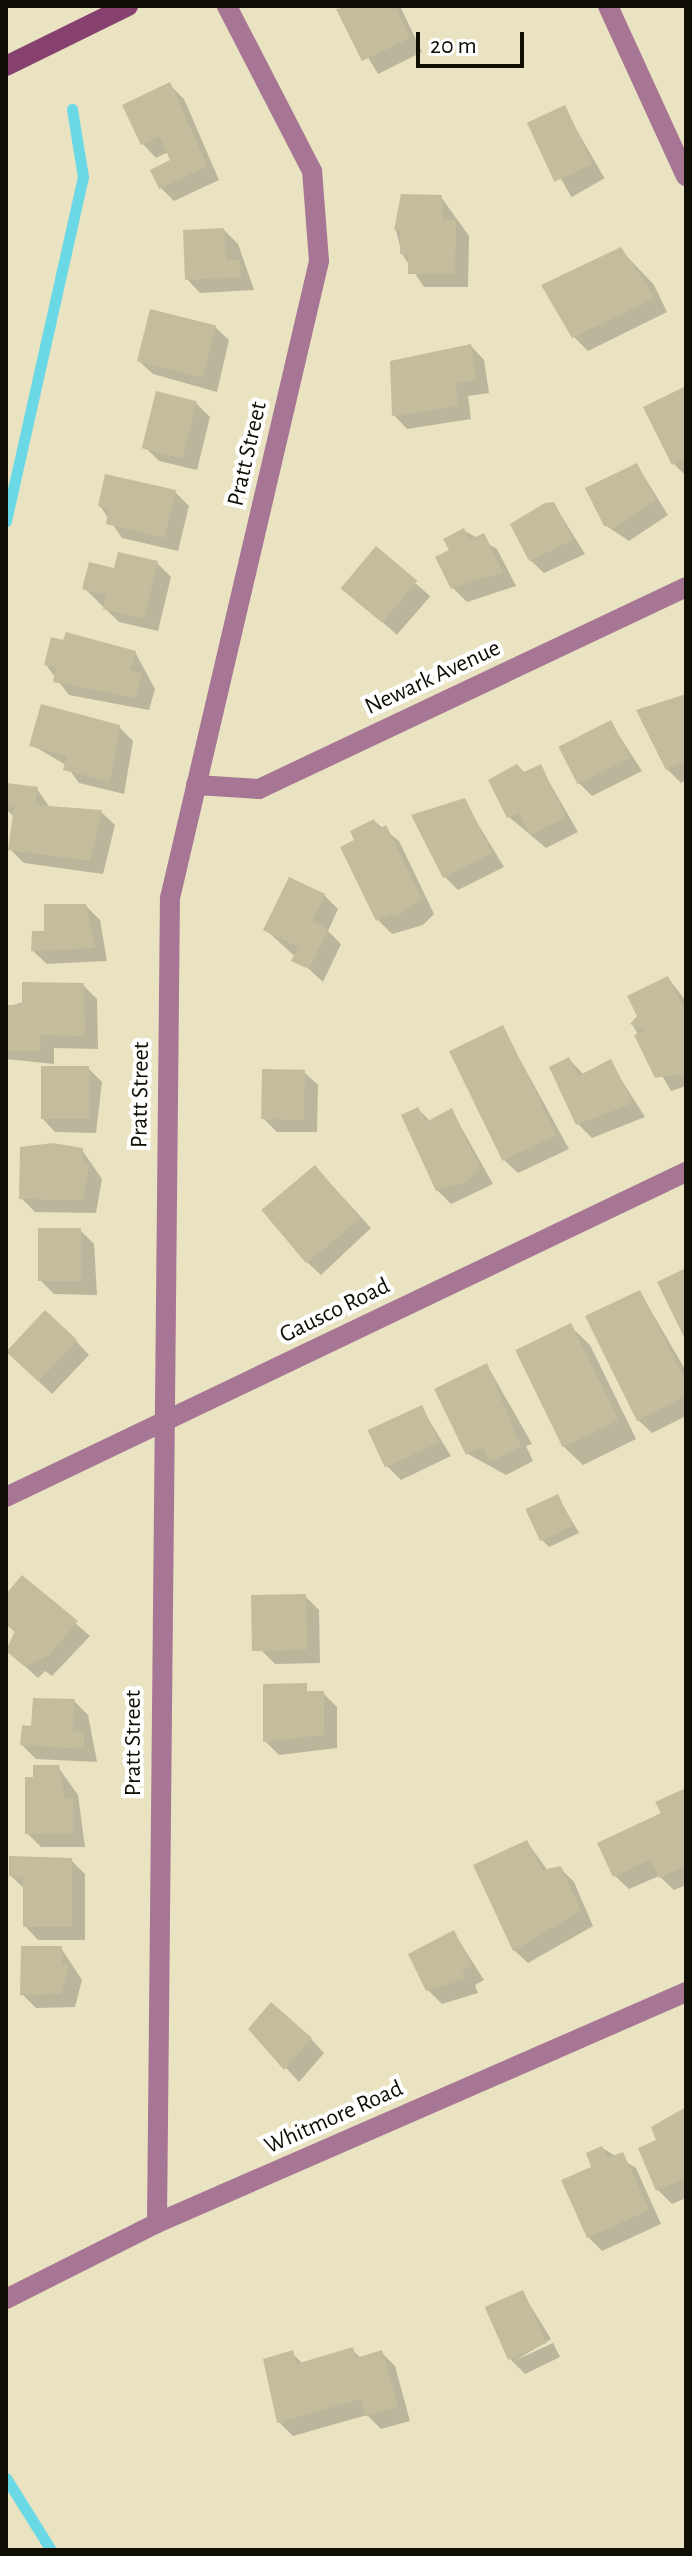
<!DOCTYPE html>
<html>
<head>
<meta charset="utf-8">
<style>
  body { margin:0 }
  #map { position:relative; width:692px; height:2556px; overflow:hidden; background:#e9e3c2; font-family:"Alegreya Sans",sans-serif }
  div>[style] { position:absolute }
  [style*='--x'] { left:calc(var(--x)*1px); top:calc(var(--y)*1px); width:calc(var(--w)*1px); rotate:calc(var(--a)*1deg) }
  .shadow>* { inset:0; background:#0003; transform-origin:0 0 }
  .stream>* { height:11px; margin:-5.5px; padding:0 5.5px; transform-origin:5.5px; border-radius:5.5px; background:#6ad8e5 }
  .building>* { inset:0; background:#c4bd9d; transform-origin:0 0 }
  .street>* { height:20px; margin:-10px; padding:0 10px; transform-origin:10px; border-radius:10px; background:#a77694 }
  .secondary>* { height:20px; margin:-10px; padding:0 10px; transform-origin:10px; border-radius:10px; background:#86416f }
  span { translate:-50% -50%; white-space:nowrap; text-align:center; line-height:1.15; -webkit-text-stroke:8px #fff; paint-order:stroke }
  .street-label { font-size:24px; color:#100d04 }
  .frame { position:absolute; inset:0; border:8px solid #100d04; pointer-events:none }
  .scale { position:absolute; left:416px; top:32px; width:108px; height:36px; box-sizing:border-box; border:4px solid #100d04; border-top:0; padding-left:10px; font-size:24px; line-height:28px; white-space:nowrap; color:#100d04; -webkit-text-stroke:6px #fff; paint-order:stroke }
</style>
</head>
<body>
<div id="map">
  <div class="shadow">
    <i style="clip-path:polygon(345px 6px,400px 6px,422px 52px,378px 74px,339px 9px)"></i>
    <i style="clip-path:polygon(170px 85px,184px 99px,219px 180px,174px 201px,160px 187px,172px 161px,168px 152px,156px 158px,143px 144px)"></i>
    <i style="left:564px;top:108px;width:81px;height:38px;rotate:60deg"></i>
    <i style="clip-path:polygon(441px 197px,469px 236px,468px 287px,424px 287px,402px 254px,396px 230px)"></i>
    <i style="clip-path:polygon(224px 230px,238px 244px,254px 290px,200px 293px,187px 279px)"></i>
    <i style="clip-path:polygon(620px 249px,654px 285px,667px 312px,588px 351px,574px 337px)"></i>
    <i style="clip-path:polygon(215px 327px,229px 340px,217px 392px,153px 374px,139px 361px)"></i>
    <i style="clip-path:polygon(471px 346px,484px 360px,489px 393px,468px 396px,471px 419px,407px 429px,394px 415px)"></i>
    <i style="clip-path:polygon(683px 389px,686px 392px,686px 476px,674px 464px)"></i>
    <i style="clip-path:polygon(196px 403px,210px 417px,197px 470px,159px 461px,145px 447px)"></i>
    <i style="clip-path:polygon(637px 465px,668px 515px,629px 541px,605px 525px)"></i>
    <i style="clip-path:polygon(175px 492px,189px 506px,178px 551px,122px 538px,100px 506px)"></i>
    <i style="clip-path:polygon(554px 504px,585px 554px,544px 573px,530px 560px)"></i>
    <i style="clip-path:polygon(463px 530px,497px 549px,516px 586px,467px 602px,453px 588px,451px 551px)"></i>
    <i style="left:376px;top:549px;width:72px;height:51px;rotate:41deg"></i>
    <i style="clip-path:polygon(157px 563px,171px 577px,158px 631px,119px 622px,85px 589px,116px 570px)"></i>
    <i style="clip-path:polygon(135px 652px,155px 689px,149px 710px,69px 695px,46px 665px)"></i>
    <i style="clip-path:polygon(686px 695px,686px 780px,681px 783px,667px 769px)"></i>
    <i style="clip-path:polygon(611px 723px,642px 771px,592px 796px,578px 782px)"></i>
    <i style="clip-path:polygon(119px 727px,133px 741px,124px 794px,79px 783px,66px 765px,32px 745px)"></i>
    <i style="clip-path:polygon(540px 766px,578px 832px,546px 848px,509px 817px,525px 774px)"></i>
    <i style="clip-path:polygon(6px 785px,37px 789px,50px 808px,101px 812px,115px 825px,103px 874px,24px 863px,10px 849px,14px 817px,6px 809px)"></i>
    <i style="clip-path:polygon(464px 801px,504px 867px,458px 890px,444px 876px)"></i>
    <i style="clip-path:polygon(374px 821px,399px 841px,434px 914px,423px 925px,392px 934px,378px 920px,357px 841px)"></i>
    <i style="clip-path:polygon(324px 895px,338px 909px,328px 931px,341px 944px,323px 982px,266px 930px)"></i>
    <i style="clip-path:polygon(86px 906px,100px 920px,107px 961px,47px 964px,33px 951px)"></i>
    <i style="clip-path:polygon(668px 978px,686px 1001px,686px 1086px,671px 1091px,632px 1024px)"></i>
    <i style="clip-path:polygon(83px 985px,97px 999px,98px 1049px,54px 1048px,54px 1064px,6px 1059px,6px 1007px)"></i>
    <i style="clip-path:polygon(502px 1027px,569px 1149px,518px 1173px,504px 1160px)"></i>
    <i style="clip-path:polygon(569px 1059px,584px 1075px,610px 1062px,645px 1117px,592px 1138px,578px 1124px)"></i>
    <i style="clip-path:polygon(88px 1068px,102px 1082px,96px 1133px,55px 1132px,42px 1118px)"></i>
    <i style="clip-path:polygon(304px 1072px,318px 1085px,317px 1132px,277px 1132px,263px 1118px)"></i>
    <i style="clip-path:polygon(418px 1109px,431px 1122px,452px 1111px,493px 1184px,451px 1204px,437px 1190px)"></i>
    <i style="clip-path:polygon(82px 1150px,102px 1179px,96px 1213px,35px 1212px,21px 1198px)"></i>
    <i style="clip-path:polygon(329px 1182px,371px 1228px,321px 1275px,307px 1262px)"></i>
    <i style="clip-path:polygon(80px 1230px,94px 1244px,97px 1295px,54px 1294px,40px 1280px)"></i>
    <i style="clip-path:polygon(640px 1292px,686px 1371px,686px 1416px,652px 1433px,638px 1420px)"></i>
    <i style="clip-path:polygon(570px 1326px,590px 1345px,636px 1439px,583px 1465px,563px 1446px)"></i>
    <i style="clip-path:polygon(76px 1341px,89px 1355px,52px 1394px,8px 1352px)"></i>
    <i style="clip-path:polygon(487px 1365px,532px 1444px,526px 1446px,533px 1461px,506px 1475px,468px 1454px)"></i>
    <i style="clip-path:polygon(421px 1407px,451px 1456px,401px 1480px,387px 1466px)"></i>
    <i style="clip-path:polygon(558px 1497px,579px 1533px,549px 1547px,542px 1540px)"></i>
    <i style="clip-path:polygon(22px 1577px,90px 1636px,52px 1676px,45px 1671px,38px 1678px,6px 1649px,16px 1633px,6px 1624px,6px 1597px)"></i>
    <i style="clip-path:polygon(305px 1596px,319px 1610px,320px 1663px,275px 1664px,261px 1650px,253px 1597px)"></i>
    <i style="clip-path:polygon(265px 1686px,323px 1693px,337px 1707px,337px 1748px,279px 1755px,265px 1741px)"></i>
    <i style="clip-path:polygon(74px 1701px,88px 1715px,97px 1762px,36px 1759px,22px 1745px,33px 1728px)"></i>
    <i style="clip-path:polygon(58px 1767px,78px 1795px,85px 1847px,41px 1847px,27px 1833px,35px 1779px)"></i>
    <i style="clip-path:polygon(686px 1790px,686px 1885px,674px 1890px,659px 1876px,629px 1889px,615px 1876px)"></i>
    <i style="clip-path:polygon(527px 1842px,548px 1871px,560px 1868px,574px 1882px,593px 1926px,528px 1963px,514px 1950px)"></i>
    <i style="clip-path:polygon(71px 1860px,85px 1874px,85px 1940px,38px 1940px,25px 1926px,25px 1889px,11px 1876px)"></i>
    <i style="clip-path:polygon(454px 1933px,484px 1980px,475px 1985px,478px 1993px,442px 2004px,428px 1990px)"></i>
    <i style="clip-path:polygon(61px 1948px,82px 1980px,75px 2007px,36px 2008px,22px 1994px)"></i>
    <i style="clip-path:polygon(250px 2029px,311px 2039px,324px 2053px,299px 2082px)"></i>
    <i style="clip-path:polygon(686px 2109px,686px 2198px,672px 2204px,658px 2190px,659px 2141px)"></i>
    <i style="clip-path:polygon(602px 2148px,636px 2168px,661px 2224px,602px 2251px,588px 2237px)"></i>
    <i style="clip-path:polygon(522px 2292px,551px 2339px,514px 2361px,553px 2343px,560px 2357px,525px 2374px,511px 2360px)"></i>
    <i style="clip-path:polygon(352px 2350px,361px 2358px,381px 2352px,395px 2366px,410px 2421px,381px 2429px,367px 2415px,293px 2436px,279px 2422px,292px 2353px,303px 2364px)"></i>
  </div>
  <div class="stream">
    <i style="--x:6;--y:521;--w:353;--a:-77.4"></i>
    <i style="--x:83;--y:177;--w:69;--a:-99.2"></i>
    <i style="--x:6;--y:2478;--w:85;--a:58"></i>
  </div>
  <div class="building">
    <i style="clip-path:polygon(395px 6px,410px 38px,362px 61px,336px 9px)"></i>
    <i style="clip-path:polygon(170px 82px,207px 166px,159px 189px,150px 170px,170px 160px,162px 142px,159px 137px,141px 145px,122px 105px)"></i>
    <i style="left:565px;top:105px;width:65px;height:42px;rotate:65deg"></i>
    <i style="clip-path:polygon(401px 194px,442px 195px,442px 220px,456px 220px,455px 274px,408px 274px,408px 255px,400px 254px,400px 230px,394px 230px)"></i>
    <i style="clip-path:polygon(224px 228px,226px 260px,240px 260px,241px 277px,185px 280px,183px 230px)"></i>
    <i style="clip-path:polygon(621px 247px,655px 298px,572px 338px,541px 285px)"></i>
    <i style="left:150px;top:309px;width:68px;height:54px;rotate:14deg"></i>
    <i style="clip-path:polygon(471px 344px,476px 380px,455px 383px,459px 406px,392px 416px,390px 361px)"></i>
    <i style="clip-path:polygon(684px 387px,686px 458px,672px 465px,643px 407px)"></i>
    <i style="left:156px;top:391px;width:42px;height:59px;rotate:14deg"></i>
    <i style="clip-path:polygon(637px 463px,656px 500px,615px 528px,604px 526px,585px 488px)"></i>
    <i style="clip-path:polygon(105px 474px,176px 490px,164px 538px,106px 524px,109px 509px,98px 506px)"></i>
    <i style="clip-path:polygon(545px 503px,554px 502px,573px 540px,529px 561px,510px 524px)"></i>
    <i style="clip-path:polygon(464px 528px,469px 540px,484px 533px,503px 572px,451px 589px,435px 557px,449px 550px,443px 539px)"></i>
    <i style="left:376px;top:546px;width:54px;height:55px;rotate:40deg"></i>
    <i style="clip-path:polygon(118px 552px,158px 561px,144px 619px,103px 609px,106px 595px,82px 589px,89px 562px,114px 568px)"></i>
    <i style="clip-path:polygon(66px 632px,136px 651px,130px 670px,142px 673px,136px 698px,53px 682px,56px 668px,44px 665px,51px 637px,63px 640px)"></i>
    <i style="clip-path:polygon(686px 694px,686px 760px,666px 770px,636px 710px)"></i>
    <i style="clip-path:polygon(41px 704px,120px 725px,110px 782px,63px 770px,67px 756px,29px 746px)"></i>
    <i style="left:611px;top:720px;width:42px;height:59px;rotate:63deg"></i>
    <i style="clip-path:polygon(517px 764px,524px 772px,541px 764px,566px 818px,530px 835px,519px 812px,507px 818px,488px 780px)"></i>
    <i style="clip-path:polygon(6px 783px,38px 787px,35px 805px,102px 810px,90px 861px,8px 850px,14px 807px,6px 807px)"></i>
    <i style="clip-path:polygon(465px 798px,492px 853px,443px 878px,411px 815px)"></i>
    <i style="clip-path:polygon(374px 819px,379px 829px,386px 825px,422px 899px,394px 919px,391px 913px,376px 921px,340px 847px,354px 840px,350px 831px)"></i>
    <i style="clip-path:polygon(289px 877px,325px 894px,312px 921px,328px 929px,309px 969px,291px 961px,298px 947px,263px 930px)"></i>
    <i style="clip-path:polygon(44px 904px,86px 904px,95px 948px,31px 951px,32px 931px,44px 931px)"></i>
    <i style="clip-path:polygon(668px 976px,686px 1013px,686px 1073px,655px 1078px,634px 1035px,644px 1030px,630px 1024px,637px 1016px,627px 996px)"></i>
    <i style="clip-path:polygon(22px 982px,84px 983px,85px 1036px,41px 1035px,40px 1051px,8px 1051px,6px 1005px,22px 1005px)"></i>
    <i style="left:503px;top:1025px;width:122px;height:60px;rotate:64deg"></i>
    <i style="clip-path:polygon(569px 1057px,578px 1076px,611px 1059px,633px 1103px,576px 1125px,549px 1067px)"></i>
    <i style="left:41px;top:1066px;width:48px;height:53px"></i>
    <i style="left:262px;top:1069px;width:43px;height:50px;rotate:1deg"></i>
    <i style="clip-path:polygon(418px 1107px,426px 1122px,452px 1108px,480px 1169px,466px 1182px,436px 1191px,401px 1115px)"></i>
    <i style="clip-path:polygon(53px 1143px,83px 1148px,83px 1164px,89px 1163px,83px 1200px,19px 1199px,20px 1147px)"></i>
    <i style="left:315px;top:1165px;width:70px;height:70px;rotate:50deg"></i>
    <i style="left:38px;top:1228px;width:43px;height:53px"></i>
    <i style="clip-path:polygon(684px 1269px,686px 1270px,686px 1341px,657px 1282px)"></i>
    <i style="clip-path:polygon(640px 1290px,686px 1382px,686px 1396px,637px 1421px,585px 1316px)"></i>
    <i style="left:45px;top:1310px;width:44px;height:57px;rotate:43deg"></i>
    <i style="left:571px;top:1323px;width:108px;height:62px;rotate:64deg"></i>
    <i style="clip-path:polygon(487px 1363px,521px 1447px,490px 1462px,483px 1447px,466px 1455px,434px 1389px)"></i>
    <i style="left:422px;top:1405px;width:41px;height:60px;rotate:65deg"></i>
    <i style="left:558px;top:1494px;width:35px;height:36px;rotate:65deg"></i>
    <i style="clip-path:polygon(22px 1575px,78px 1621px,49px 1656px,24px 1666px,6px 1651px,15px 1631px,6px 1624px,6px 1594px)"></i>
    <i style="left:306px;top:1594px;width:56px;height:55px;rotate:89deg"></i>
    <i style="clip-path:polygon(307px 1683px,307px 1691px,324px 1691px,324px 1735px,263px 1742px,263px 1684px)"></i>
    <i style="clip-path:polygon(33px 1698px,75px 1699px,73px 1731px,84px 1732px,84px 1749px,20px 1745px,22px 1725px,31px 1726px)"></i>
    <i style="clip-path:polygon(33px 1765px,59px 1765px,65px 1798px,73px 1798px,73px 1834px,25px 1834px,25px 1777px,33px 1777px)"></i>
    <i style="clip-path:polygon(686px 1788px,686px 1865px,659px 1878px,650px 1860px,613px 1877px,597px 1843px,661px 1813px,655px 1802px)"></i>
    <i style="clip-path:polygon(527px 1840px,542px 1870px,561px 1866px,581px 1911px,513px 1951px,473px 1865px)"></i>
    <i style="clip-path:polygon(9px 1856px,72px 1858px,72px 1927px,23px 1927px,23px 1877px,9px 1876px)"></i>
    <i style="clip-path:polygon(454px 1930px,472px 1966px,462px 1971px,466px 1979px,426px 1991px,408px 1954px)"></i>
    <i style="clip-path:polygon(21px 1946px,62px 1946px,62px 1964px,69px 1964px,61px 1994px,20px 1995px)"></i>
    <i style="clip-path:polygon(271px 2002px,312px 2038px,284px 2070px,248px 2029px)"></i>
    <i style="clip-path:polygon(686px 2107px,686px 2178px,656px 2191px,638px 2148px,656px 2140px,651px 2127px)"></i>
    <i style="clip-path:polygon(602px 2146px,608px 2158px,623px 2152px,649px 2210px,587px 2238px,561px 2180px,591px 2167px,586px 2153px)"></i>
    <i style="left:523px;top:2290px;width:58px;height:42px;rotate:66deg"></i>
    <i style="clip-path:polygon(353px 2347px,356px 2358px,382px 2350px,398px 2407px,365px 2416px,361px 2399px,277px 2423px,263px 2359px,293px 2350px,296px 2364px)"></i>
  </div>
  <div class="street">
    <i style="--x:608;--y:6;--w:187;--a:65.4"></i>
    <i style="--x:196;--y:785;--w:63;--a:3.6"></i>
    <i style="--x:259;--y:789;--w:472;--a:-25.3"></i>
    <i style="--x:6;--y:1497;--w:754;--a:-25.55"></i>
    <i style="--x:157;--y:2223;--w:1325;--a:-89.44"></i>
    <i style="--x:170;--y:898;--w:654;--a:-76.83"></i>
    <i style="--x:319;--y:261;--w:90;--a:-94.4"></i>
    <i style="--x:312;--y:171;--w:186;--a:-117.3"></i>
    <i style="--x:6;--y:2299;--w:169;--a:-26.7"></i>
    <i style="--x:157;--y:2223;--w:577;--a:-23.59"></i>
  </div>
  <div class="secondary">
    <i style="--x:6;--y:66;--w:136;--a:-26.2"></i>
  </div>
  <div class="street-label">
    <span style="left:248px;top:454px;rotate:-77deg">Pratt Street</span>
    <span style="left:433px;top:678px;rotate:-25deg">Newark Avenue</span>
    <span style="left:141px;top:1095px;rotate:-89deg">Pratt Street</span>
    <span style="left:335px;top:1311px;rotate:-26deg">Gausco Road</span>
    <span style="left:134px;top:1743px;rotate:-90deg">Pratt Street</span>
    <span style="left:334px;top:2118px;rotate:-24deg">Whitmore Road</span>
  </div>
  <div class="frame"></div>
  <div class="scale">20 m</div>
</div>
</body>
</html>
